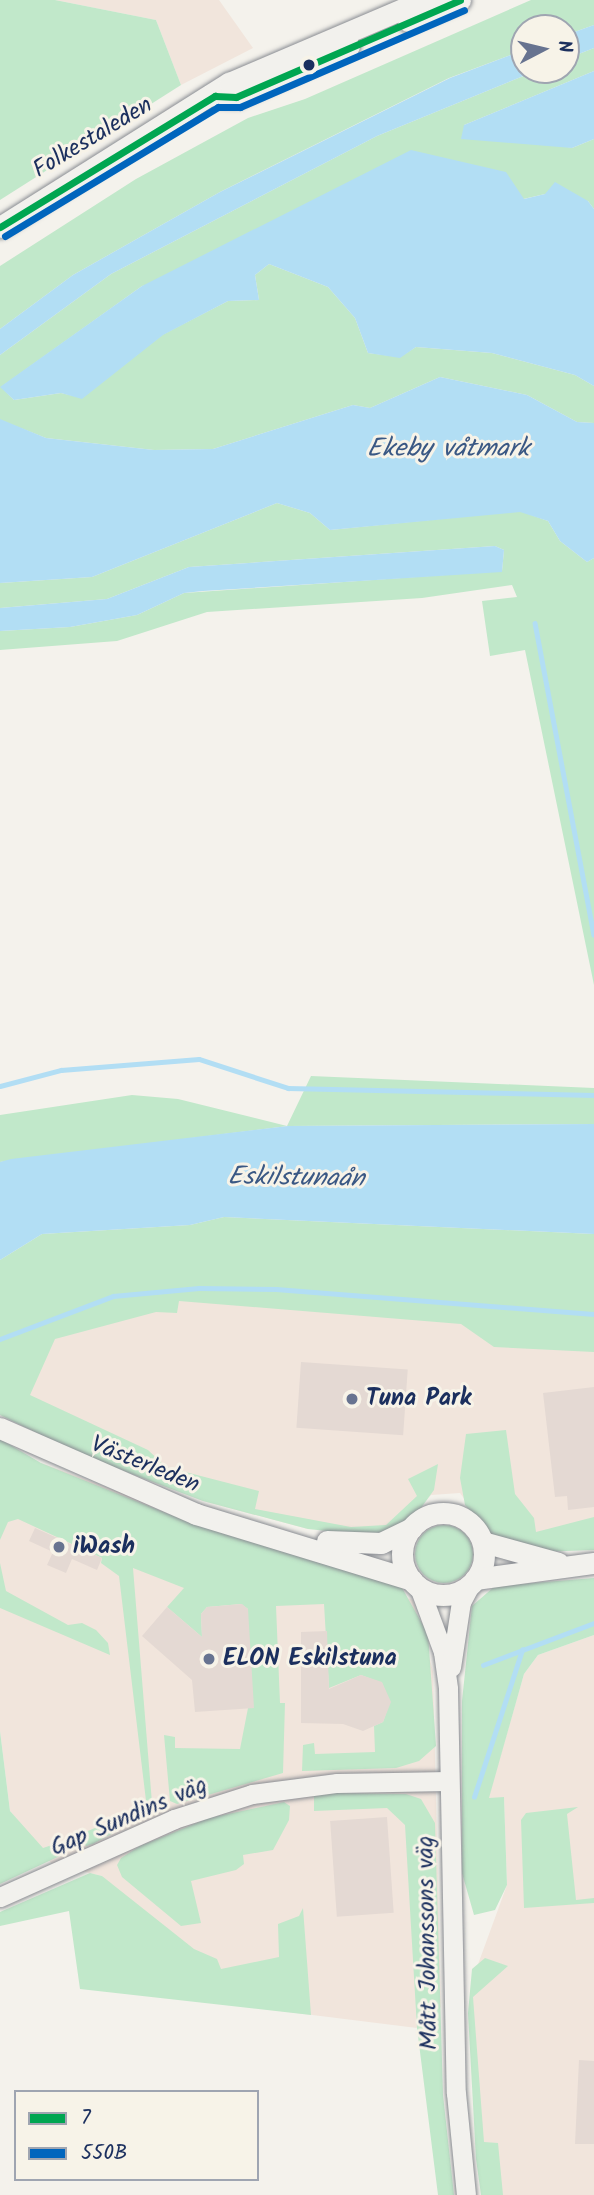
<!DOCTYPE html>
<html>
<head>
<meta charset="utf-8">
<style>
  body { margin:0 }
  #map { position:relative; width:594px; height:2195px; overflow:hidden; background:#f4f2ec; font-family:Kalam,sans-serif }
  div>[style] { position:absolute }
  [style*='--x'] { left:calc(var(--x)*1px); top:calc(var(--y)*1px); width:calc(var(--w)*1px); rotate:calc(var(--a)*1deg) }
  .built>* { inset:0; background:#f1e5dc }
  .green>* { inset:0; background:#c1e8ca }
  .round { border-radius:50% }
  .water>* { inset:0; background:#b2def4 }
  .stream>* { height:4.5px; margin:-2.25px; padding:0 2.25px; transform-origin:2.25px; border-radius:2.25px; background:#b2def4 }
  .building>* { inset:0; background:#e4d9d3; transform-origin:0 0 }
  .roads { filter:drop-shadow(0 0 2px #898c92) drop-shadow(0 0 2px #898c92) }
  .tertiary>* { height:19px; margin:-9.5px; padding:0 9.5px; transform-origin:9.5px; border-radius:9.5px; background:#f2f1ed }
  .secondary>* { height:21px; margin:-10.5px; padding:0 10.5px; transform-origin:10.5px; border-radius:10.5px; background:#f2f1ed }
  .secondary>.ring { margin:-10.5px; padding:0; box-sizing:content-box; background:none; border:21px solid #f2f1ed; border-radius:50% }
  .bus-1>* { height:7px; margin:-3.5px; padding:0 3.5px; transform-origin:3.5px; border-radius:3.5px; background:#00a651 }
  .bus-2>* { height:7px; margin:-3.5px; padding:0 3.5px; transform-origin:3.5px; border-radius:3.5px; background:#0065bd }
  .dots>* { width:19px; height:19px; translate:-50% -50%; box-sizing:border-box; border:4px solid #f7f3e8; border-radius:50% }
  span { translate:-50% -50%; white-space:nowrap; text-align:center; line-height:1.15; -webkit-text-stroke:6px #f7f3e8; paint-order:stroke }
  .street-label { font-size:24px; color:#1b2f5e }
  .poi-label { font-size:24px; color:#1b2f5e; font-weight:700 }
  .left { translate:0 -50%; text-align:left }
  .water-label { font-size:26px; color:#3a5884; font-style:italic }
  .legend { position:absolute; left:14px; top:2090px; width:245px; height:91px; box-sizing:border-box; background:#f7f3e8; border:2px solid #9fa5b1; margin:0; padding:9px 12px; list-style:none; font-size:21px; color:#1b2f5e }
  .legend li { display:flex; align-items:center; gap:14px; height:35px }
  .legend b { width:35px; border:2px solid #9fa5b1 }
  .north { position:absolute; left:510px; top:14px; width:70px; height:70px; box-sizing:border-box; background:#f7f3e8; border:2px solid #9fa5b1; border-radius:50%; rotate:83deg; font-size:19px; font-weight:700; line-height:28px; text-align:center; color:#1b2f5e }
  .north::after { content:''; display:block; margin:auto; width:24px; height:32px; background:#677390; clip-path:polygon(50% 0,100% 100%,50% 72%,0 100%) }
</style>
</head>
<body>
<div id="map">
  <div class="built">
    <i style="clip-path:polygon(55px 0,219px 0,253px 48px,181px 85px,156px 20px)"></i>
    <i style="clip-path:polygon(175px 1294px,594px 1337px,594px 1550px,496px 1541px,460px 1493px,431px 1495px,398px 1527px,308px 1529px,203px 1501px,82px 1455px,1px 1415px,21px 1337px)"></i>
    <i style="clip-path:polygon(41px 1463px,413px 1600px,433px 1671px,441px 2007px,417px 2028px,167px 1997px,102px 1876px,52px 1864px,10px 1811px,0 1731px,0 1540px,4px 1519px)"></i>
    <i style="clip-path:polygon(594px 1635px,594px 2195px,486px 2195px,472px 1999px,477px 1967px,507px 1885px,504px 1798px,488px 1799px,524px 1674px,538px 1655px)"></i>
  </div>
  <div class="green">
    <i style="clip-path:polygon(0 0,55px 0,156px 20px,181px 85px,0 200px)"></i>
    <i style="clip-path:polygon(531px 0,594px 0,594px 25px,566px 35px,566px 28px,524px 28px,524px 50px,449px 78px,220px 192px,73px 275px,0 329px,0 266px,136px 179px,248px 118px,305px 99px)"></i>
    <i style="clip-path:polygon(594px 48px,594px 71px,464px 125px,572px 148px,594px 139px,594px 209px,588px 201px,545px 194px,142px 286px,1px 387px,14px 400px,61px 393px,82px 398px,162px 335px,228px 301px,259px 300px,255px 275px,269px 264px,328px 287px,355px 318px,368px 353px,400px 357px,416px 347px,492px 353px,575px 375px,594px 386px,594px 423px,577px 422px,527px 395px,440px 377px,370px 408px,353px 405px,213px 449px,154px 450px,46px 438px,0 420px,0 355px,111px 274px,377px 136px,538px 70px,566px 70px,566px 59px)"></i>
    <i style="clip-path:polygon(277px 503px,310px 513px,330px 530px,520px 511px,548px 521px,560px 541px,587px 562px,594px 558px,594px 985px,525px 650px,490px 656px,482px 601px,517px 597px,512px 585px,422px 598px,207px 612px,117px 641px,0 650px,0 631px,70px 627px,137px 615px,184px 593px,502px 571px,504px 550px,495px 546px,189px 567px,107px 599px,0 608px,0 583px,92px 577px)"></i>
    <i style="clip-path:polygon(311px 1076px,594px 1088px,594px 1124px,288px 1126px,0 1162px,0 1115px,132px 1095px,178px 1099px,287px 1126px)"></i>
    <i style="clip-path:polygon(224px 1217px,594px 1234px,594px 1352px,494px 1347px,461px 1324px,179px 1301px,177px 1313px,156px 1312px,55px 1339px,30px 1395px,148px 1450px,166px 1467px,259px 1491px,255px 1509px,351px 1527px,386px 1525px,417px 1496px,408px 1479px,438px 1464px,434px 1490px,421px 1508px,398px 1527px,374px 1536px,308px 1529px,203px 1501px,82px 1455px,0 1415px,0 1260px,42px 1234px,190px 1225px)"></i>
    <i style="clip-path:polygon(506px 1430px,515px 1494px,534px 1518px,536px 1532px,594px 1517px,594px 1550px,538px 1552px,496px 1541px,465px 1505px,460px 1478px,466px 1434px)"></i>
    <i style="clip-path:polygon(0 1439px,41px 1463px,181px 1519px,401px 1586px,428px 1634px,436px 1746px,419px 1761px,396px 1768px,302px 1771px,303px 1745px,314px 1743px,315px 1754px,375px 1752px,374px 1726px,383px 1722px,390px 1702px,382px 1683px,361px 1675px,329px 1688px,324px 1604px,276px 1606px,280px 1703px,285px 1703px,283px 1773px,177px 1804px,170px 1801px,164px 1735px,175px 1737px,175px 1748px,240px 1749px,248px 1708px,248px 1609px,241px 1604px,207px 1607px,201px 1614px,202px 1637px,167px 1607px,184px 1588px,133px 1568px,152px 1803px,147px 1809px,119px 1576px,101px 1563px,102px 1558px,18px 1519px,8px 1522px,0 1540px)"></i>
    <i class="round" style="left:415px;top:1525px;width:58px;height:58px"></i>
    <i style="clip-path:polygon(0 1563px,6px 1591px,68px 1625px,82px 1623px,96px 1630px,108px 1643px,110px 1655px,0 1608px)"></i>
    <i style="clip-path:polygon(594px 1578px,594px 1635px,538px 1655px,524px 1674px,489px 1798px,504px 1797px,507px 1885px,495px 1910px,474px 1915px,462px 1873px,462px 1701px,472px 1606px,495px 1586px)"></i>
    <i style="clip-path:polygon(0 1731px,10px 1811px,43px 1848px,64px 1841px,64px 1854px,0 1884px)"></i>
    <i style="clip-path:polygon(332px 1793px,406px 1794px,421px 1799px,435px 1823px,443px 2095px,454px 2195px,438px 2195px,417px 2028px,405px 1825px,387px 1808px,314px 1811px,314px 1796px)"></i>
    <i style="clip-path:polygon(284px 1802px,290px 1806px,289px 1820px,273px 1850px,243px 1855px,244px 1864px,236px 1870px,191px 1881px,201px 1923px,181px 1926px,122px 1877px,117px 1865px,121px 1858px,140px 1846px,209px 1818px)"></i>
    <i style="clip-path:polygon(578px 1807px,567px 1814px,576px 1900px,594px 1898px,594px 1903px,524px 1908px,521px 1820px,526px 1813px)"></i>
    <i style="clip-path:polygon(125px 1815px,124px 1827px,93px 1844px,86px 1846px,74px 1837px)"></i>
    <i style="clip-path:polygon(90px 1873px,102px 1876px,194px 1949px,217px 1959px,221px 1969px,279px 1957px,278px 1924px,299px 1916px,303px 1908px,311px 2015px,80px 1989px,69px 1911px,0 1926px,0 1912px)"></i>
    <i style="clip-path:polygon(485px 1958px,508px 1966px,473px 1997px,484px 2142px,498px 2143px,503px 2195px,481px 2195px,476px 2159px,468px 2013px,472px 1969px)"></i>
  </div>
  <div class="water">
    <i style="clip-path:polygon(594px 25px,594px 48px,566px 59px,566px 35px)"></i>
    <i style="clip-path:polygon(524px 50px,524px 70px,538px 70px,377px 136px,111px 274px,0 355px,0 329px,73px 275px,220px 192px,450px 78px)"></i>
    <i style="clip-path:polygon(594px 71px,594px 139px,572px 148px,461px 139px,464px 125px)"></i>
    <i style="clip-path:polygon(411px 150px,506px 172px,524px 199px,545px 194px,555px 182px,588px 201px,594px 209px,594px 386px,575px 375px,492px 353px,416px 347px,400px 358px,368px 353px,355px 318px,328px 287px,269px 264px,255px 275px,259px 300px,228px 301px,163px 335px,82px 399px,61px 393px,14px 400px,0 387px,142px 286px)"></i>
    <i style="clip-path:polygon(440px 377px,527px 395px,577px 422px,594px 423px,594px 558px,587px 562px,560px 541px,548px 521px,520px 512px,330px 530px,310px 513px,277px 503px,92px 577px,0 583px,0 419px,46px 438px,154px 450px,213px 449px,353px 405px,370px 408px)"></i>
    <i style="clip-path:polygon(495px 546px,504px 550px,502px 572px,203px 591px,184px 593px,137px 615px,70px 627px,0 631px,0 608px,107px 599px,189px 567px)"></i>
    <i style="clip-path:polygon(594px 1124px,594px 1234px,224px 1217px,190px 1225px,42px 1234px,0 1260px,0 1162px,11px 1159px,288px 1126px)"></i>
  </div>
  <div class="stream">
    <i style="--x:535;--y:623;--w:317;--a:79.3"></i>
    <i style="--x:0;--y:1086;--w:63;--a:-14.7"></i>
    <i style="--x:61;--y:1070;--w:138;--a:-4.6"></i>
    <i style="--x:199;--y:1059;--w:94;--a:18"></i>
    <i style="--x:288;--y:1088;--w:306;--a:1.3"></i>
    <i style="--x:0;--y:1339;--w:121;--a:-20.8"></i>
    <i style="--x:113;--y:1296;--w:86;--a:-5.3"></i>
    <i style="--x:199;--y:1288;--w:77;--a:0.7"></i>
    <i style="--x:276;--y:1289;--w:319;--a:4.5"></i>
    <i style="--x:483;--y:1665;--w:119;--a:-20.7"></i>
    <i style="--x:474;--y:1797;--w:155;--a:-71.9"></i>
  </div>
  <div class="building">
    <i style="left:301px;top:1362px;width:107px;height:66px;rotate:4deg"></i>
    <i style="clip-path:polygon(594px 1387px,594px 1507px,568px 1510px,567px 1496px,555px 1497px,543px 1393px)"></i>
    <i style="clip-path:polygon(35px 1528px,102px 1558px,97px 1570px,72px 1559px,66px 1573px,47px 1565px,53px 1552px,29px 1541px)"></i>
    <i style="clip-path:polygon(242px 1604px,248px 1609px,254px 1708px,195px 1712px,192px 1680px,142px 1636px,167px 1607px,202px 1637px,201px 1614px,207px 1607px)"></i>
    <i style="clip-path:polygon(327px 1631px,329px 1689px,361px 1675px,382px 1682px,391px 1702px,383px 1722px,363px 1731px,343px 1724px,301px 1723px,301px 1632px)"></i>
    <i style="left:387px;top:1817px;width:96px;height:57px;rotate:86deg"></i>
    <i style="clip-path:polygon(579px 2060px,594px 2061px,594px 2144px,575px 2144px)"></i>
  </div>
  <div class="roads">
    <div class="tertiary">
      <i style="--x:419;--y:1587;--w:69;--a:69.7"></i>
      <i style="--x:443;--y:1652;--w:37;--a:82"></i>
      <i style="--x:448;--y:1689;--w:404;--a:88.9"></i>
      <i style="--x:456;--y:2093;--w:102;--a:84.4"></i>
      <i style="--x:451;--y:1667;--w:66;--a:-81.3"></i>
      <i style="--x:461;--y:1602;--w:19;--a:-62"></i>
      <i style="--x:0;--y:1897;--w:191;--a:-24.1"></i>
      <i style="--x:174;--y:1819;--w:82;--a:-17.8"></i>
      <i style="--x:252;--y:1794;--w:86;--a:-7.4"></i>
      <i style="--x:337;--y:1783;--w:111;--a:-1"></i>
    </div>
    <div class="secondary">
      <i style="--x:408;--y:21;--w:56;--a:-22"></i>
      <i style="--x:215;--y:96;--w:21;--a:3"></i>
      <i style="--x:236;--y:97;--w:124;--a:-24.3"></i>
      <i style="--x:0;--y:227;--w:271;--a:-32.2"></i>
      <i style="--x:229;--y:83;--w:212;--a:-23.1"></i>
      <i style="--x:0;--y:1428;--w:214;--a:23.7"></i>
      <i style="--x:196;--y:1514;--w:226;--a:17"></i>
      <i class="ring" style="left:402px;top:1513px;width:61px;height:61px"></i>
      <i style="--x:327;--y:1541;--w:54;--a:2.1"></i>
      <i style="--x:381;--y:1543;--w:34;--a:-26"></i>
      <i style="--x:483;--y:1542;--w:78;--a:15.6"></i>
      <i style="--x:475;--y:1579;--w:120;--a:-7.7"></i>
    </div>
  </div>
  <div class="bus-1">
    <i style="--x:0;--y:227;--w:252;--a:-31.4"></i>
    <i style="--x:215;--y:96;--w:21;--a:3"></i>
    <i style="--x:236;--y:97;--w:244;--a:-23.4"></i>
  </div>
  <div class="bus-2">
    <i style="--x:5;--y:236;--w:249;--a:-31.2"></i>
    <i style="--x:218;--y:107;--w:22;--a:0"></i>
    <i style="--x:240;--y:107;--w:244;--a:-23.4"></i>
  </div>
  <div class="dots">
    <i style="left:309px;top:65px;background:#1b2f5e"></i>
    <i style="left:352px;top:1399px;background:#677390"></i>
    <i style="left:59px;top:1547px;background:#677390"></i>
    <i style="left:209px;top:1659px;background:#677390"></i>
  </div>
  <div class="street-label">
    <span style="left:93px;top:138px;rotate:-31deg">Folkestaleden</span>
    <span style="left:145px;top:1465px;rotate:22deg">Västerleden</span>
    <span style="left:129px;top:1817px;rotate:-23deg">Gap Sundins väg</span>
    <span style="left:428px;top:1943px;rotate:-91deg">Mått Johanssons väg</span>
  </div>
  <div class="poi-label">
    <span class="left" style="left:366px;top:1399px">Tuna Park</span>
    <span class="left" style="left:73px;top:1547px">iWash</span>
    <span class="left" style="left:223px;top:1659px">ELON Eskilstuna</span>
  </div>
  <div class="water-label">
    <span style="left:448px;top:450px">Ekeby våtmark</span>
    <span style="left:296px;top:1179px;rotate:1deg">Eskilstunaån</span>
  </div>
  <ul class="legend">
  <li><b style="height:9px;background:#00a651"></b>7</li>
  <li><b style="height:9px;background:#0065bd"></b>550B</li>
  </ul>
  <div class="north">N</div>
</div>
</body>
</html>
